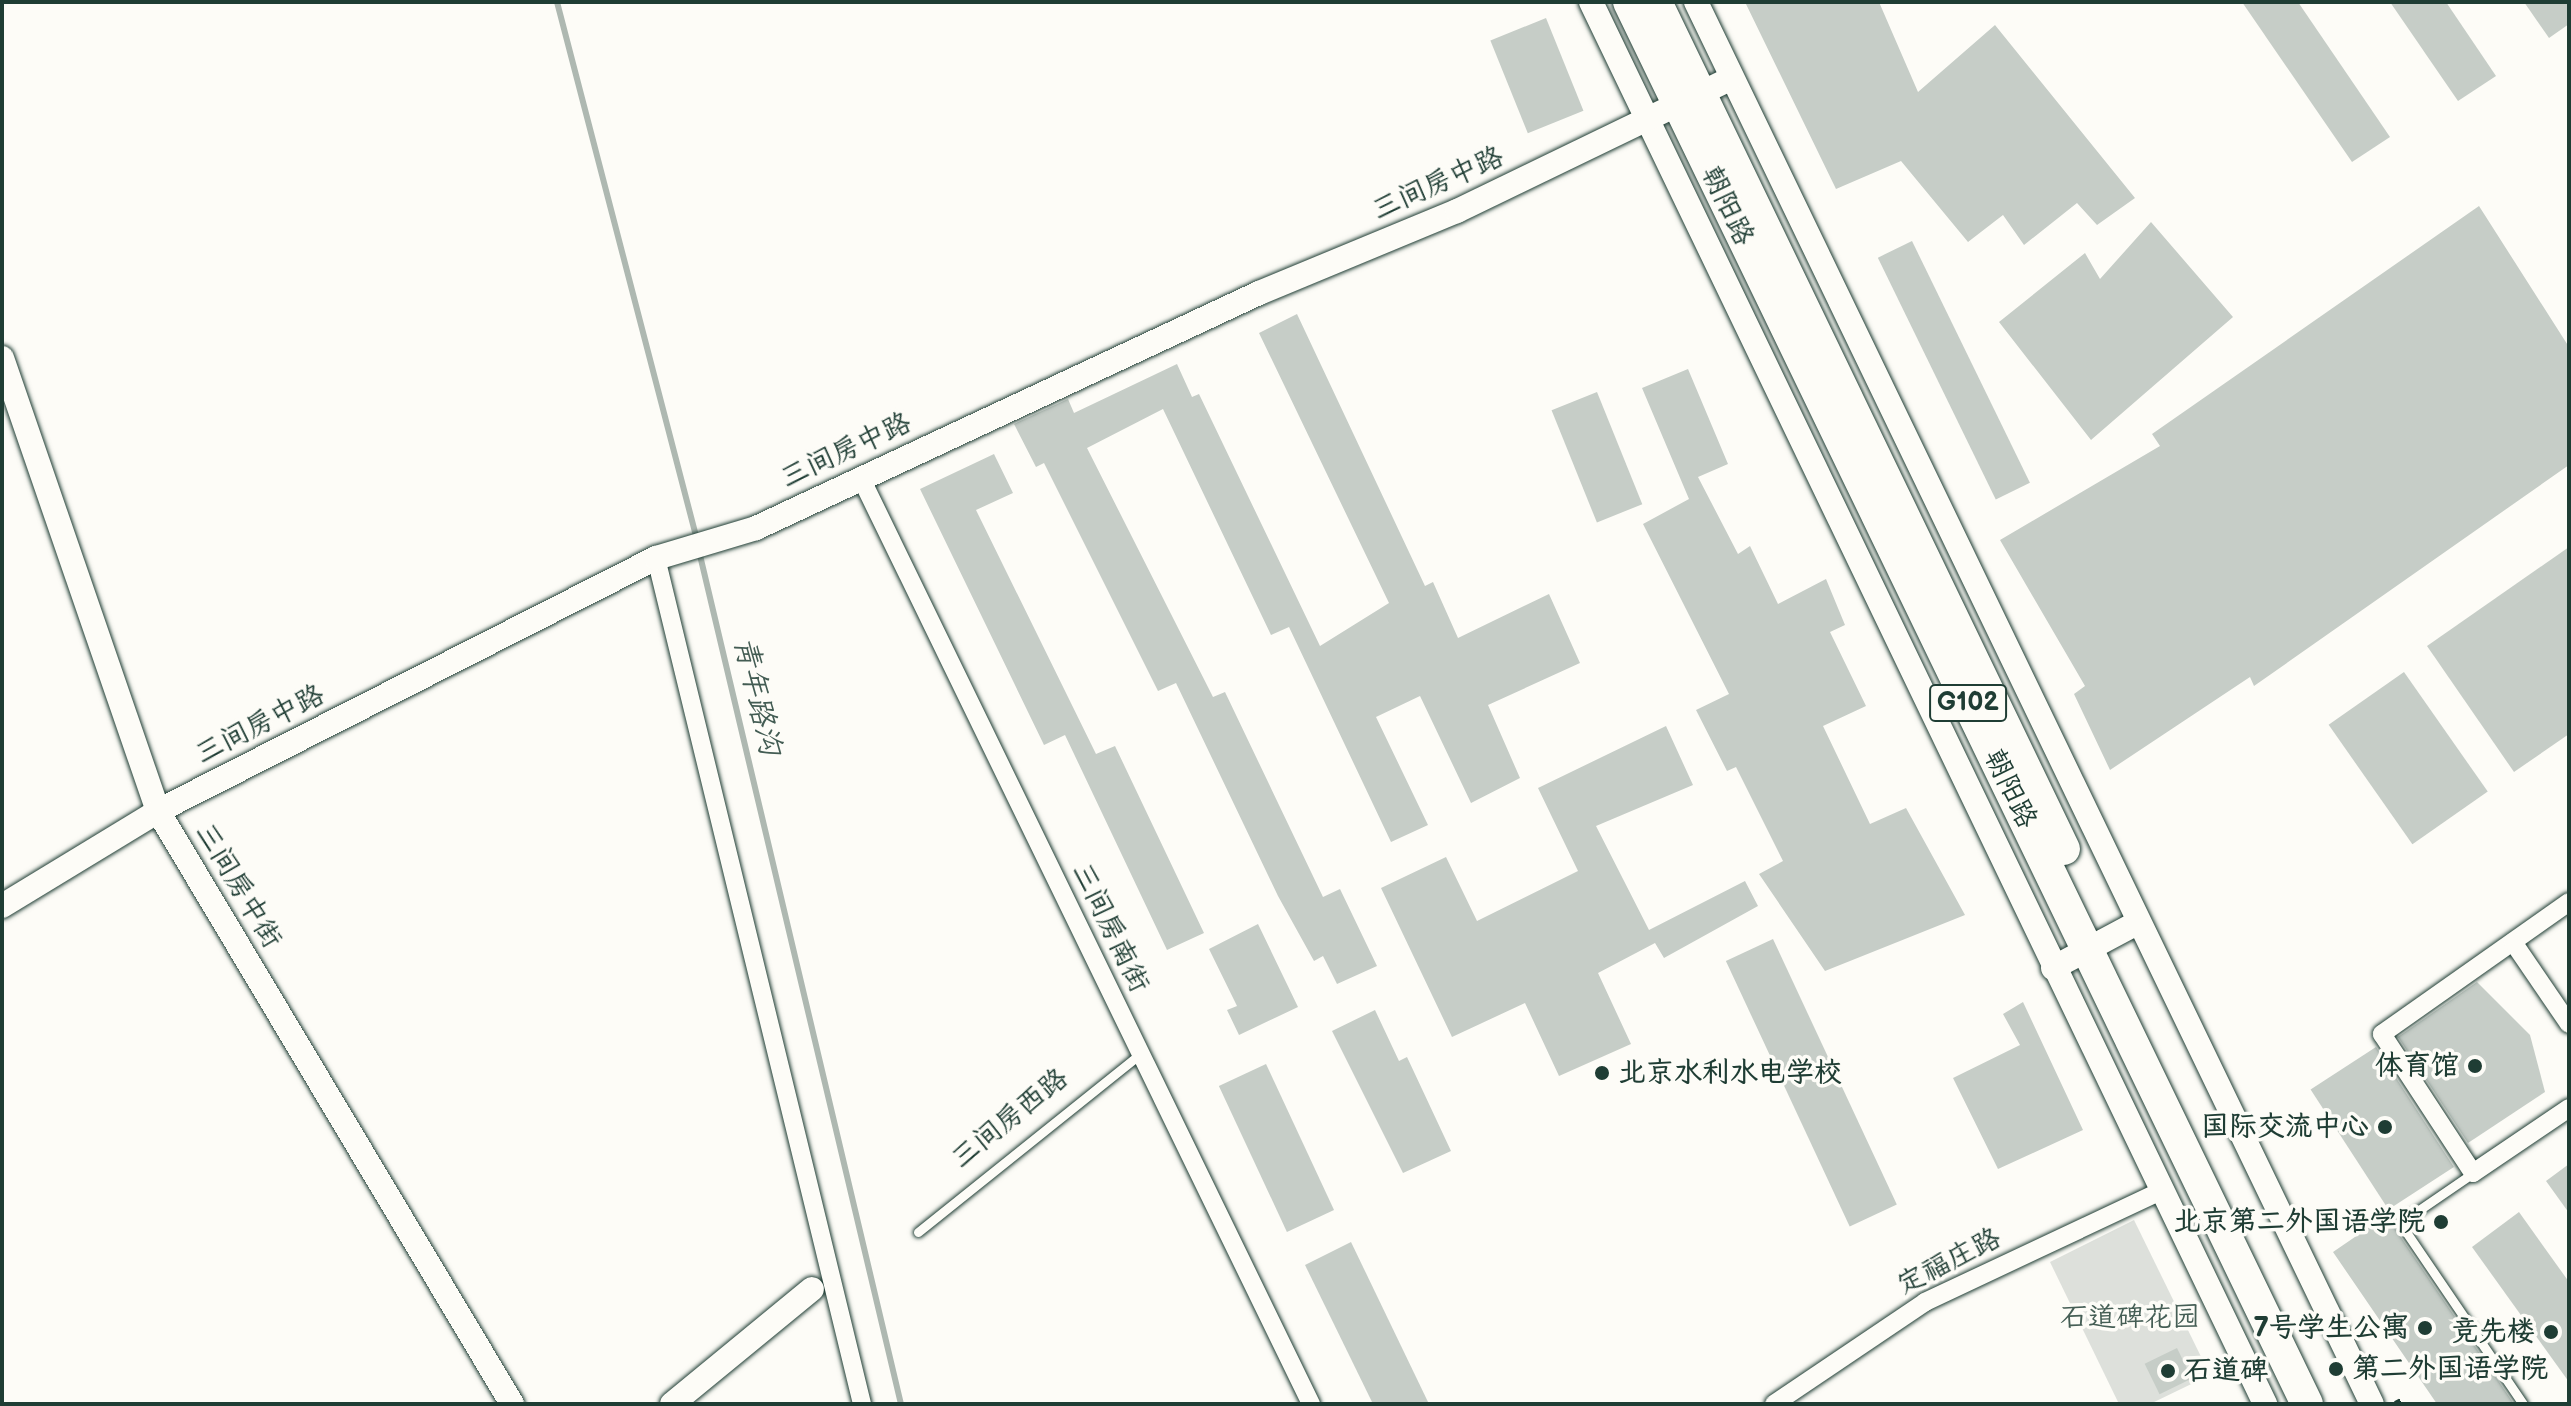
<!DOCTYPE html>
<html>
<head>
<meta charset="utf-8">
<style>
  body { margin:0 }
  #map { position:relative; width:2571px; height:1406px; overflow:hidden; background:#fdfcf7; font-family:"Balsamiq Sans","LXGW WenKai TC",sans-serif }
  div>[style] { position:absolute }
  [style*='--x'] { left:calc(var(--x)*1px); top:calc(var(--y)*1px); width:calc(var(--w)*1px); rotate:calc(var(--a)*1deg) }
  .green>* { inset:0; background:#dde0db }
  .stream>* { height:6px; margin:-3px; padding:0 3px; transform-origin:3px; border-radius:3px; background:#aeb8b1 }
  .building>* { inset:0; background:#c6cdc7; transform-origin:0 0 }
  .path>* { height:4px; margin-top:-2px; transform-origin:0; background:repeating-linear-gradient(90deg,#1f3d34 0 6px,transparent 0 12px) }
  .roads { filter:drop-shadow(0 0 2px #1f3d34) drop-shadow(0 0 2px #1f3d34) }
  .lane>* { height:9px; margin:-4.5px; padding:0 4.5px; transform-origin:4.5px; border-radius:4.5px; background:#fdfcf7 }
  .street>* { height:18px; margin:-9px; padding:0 9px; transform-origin:9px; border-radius:9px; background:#fdfcf7 }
  .secondary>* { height:24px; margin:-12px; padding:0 12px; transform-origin:12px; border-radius:12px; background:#fdfcf7 }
  .highway>* { height:32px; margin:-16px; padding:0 16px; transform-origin:16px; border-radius:16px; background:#fdfcf7 }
  .dots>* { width:22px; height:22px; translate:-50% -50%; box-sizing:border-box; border:4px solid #fdfcf7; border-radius:50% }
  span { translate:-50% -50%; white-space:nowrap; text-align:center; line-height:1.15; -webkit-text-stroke:7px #fdfcf7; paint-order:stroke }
  .shield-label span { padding:2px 6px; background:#fdfcf7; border:2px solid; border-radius:6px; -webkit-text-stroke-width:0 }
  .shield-label { font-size:26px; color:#1f3d34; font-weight:700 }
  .street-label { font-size:28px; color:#1f3d34 }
  .poi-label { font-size:28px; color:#1f3d34; font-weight:700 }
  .right { translate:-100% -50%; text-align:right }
  .left { translate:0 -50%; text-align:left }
  .park-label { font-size:28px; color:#455e55 }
  .water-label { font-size:30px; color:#435c53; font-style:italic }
  .frame { position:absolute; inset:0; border:4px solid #1f3d34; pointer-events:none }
</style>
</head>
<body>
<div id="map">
  <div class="green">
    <i style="clip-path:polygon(2134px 1220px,2210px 1375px,2150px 1404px,2119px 1404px,2050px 1262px)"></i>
  </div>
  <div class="stream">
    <i style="--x:557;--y:2;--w:556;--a:75.41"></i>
    <i style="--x:699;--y:551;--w:877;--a:76.68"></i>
  </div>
  <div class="building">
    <i style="clip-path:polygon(1745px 2px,1879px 2px,1918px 92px,1995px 25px,2135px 198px,2097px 225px,2077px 203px,2024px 245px,2003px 215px,1968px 242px,1901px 161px,1836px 189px)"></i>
    <i style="clip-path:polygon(2242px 2px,2298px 2px,2390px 137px,2352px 162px)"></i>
    <i style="clip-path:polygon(2390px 2px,2446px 2px,2496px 76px,2458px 101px)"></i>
    <i style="clip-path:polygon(2524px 2px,2569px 2px,2569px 24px,2549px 38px)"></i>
    <i style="left:1546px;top:18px;width:100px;height:60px;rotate:68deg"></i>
    <i style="clip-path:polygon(2479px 206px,2569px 347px,2569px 465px,2254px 686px,2250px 677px,2110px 770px,2074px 694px,2085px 686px,2000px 540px,2160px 446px,2152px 434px)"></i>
    <i style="clip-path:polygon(2151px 222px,2233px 317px,2091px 440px,1999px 322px,2085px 253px,2100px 279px)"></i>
    <i style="left:1912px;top:241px;width:269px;height:38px;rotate:64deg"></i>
    <i style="clip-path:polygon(1297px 314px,1425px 586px,1433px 582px,1458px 638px,1549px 594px,1580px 663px,1488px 705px,1520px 778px,1471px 803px,1420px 696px,1376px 717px,1428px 825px,1391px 842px,1289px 627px,1271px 635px,1163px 409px,1087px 448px,1213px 697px,1225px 692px,1323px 897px,1340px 889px,1377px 966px,1337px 984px,1323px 956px,1314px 961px,1278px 896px,1176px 683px,1158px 691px,1044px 463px,1036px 467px,1014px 424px,1068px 399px,1074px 413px,1177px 364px,1192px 397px,1199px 394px,1320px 646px,1389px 603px,1259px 333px)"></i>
    <i style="clip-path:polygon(1688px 369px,1728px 464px,1698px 477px,1738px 554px,1750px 546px,1778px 604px,1826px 579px,1845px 625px,1830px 632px,1866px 706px,1823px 726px,1870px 824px,1906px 808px,1965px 915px,1825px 971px,1759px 874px,1783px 861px,1736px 767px,1727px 771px,1696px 710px,1729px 694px,1643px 524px,1689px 499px,1642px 388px)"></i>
    <i style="left:1597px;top:392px;width:121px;height:49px;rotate:68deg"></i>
    <i style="clip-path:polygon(994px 454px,1013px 493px,976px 510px,1096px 754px,1115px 746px,1204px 933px,1167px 950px,1065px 735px,1044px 745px,920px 489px)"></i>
    <i style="clip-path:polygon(2569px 547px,2569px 734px,2514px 772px,2427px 646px)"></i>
    <i style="left:2404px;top:672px;width:146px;height:92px;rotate:55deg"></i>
    <i style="clip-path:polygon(1666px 726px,1693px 785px,1596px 826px,1649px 930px,1745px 881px,1758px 906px,1664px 958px,1655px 943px,1598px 973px,1631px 1044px,1559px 1076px,1525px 1003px,1452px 1037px,1381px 888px,1446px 857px,1477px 921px,1578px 871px,1538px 788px)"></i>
    <i style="clip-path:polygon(1258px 924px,1298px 1007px,1239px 1035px,1227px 1010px,1237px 1006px,1209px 949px)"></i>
    <i style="left:1773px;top:939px;width:293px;height:52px;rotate:65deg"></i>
    <i style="clip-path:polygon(2477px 982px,2530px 1035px,2545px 1092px,2468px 1143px,2398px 1037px)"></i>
    <i style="clip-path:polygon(2023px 1002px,2083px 1130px,1998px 1169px,1953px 1078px,2020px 1045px,2003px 1014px)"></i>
    <i style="clip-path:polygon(1375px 1010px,1399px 1061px,1407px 1057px,1451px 1151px,1403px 1173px,1332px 1031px)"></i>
    <i style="left:2376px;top:1047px;width:143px;height:78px;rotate:57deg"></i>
    <i style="left:1266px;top:1064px;width:161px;height:52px;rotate:65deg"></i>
    <i style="clip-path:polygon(2569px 1164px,2569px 1213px,2546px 1181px)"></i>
    <i style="clip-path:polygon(2519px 1212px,2569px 1282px,2569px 1382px,2472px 1247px)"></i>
    <i style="clip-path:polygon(2387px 1215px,2394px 1227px,2514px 1404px,2437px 1404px,2333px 1252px)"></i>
    <i style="clip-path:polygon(1351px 1242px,1429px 1404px,1373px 1404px,1305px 1265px)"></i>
    <i style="left:2177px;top:1348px;width:34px;height:36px;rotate:64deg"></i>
  </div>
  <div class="path">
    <i style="--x:2395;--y:1403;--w:11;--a:-27"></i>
  </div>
  <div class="roads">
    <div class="lane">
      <i style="--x:2473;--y:1173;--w:88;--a:145.6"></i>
      <i style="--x:2400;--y:1223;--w:219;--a:55.8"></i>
      <i style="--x:918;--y:1232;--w:285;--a:-38.7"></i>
    </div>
    <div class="street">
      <i style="--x:860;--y:476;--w:1032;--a:64.08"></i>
      <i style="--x:656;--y:558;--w:871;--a:76.31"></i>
      <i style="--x:2569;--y:902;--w:229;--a:144.8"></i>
      <i style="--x:2382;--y:1034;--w:166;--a:56.8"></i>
      <i style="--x:2473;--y:1173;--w:116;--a:-34.1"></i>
      <i style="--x:2513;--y:942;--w:99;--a:55.7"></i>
      <i style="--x:1774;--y:1404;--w:182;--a:-34"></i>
      <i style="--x:1925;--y:1302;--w:261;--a:-25.2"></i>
    </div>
    <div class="secondary">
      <i style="--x:1591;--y:2;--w:1556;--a:64.32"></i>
      <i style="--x:1696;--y:2;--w:1556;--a:64.26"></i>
      <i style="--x:2;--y:358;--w:479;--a:71"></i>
      <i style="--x:158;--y:811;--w:691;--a:59.16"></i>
      <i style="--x:2;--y:906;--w:183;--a:-31.3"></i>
      <i style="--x:158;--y:811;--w:559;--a:-26.93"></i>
      <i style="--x:656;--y:558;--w:104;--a:-16.7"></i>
      <i style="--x:756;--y:528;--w:555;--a:-25.04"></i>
      <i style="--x:1259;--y:293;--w:214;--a:-22.5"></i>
      <i style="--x:1457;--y:211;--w:305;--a:-25.8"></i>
      <i style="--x:2053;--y:968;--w:95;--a:-28.2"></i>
      <i style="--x:672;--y:1404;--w:181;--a:-39.4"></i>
    </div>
    <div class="highway">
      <i style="--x:1629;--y:2;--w:1557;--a:64.19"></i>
      <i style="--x:1656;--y:2;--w:940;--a:64.28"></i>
    </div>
  </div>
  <div class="dots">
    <i style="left:2475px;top:1066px;background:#1f3d34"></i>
    <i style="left:1602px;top:1073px;background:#1f3d34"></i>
    <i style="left:2385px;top:1127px;background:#1f3d34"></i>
    <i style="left:2441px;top:1222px;background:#1f3d34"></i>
    <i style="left:2425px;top:1328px;background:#1f3d34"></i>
    <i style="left:2551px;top:1332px;background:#1f3d34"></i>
    <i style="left:2336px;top:1369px;background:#1f3d34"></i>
    <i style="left:2168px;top:1371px;background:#1f3d34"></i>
  </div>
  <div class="shield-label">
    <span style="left:1968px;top:703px">G102</span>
  </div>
  <div class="street-label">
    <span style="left:1438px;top:184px;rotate:-24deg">三间房中路</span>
    <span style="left:1727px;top:206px;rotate:64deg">朝阳路</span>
    <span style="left:846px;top:451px;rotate:-25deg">三间房中路</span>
    <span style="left:260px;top:725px;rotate:-27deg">三间房中路</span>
    <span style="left:2010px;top:789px;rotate:64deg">朝阳路</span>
    <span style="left:238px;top:886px;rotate:59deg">三间房中街</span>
    <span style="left:1110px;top:928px;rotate:64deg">三间房南街</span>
    <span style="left:1010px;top:1119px;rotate:-39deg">三间房西路</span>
    <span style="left:1949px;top:1262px;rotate:-27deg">定福庄路</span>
  </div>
  <div class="poi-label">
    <span class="right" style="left:2459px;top:1066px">体育馆</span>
    <span class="left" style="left:1618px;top:1073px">北京水利水电学校</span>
    <span class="right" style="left:2369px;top:1127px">国际交流中心</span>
    <span class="right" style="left:2425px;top:1222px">北京第二外国语学院</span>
    <span class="right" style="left:2409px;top:1328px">7号学生公寓</span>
    <span class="right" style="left:2535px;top:1332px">竞先楼</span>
    <span class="left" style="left:2352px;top:1369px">第二外国语学院</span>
    <span class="left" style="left:2184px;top:1371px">石道碑</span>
  </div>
  <div class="park-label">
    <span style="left:2130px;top:1318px">石道碑花园</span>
  </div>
  <div class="water-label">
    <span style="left:757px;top:696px;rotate:77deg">青年路沟</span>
  </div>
  <div class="frame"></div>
</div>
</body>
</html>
